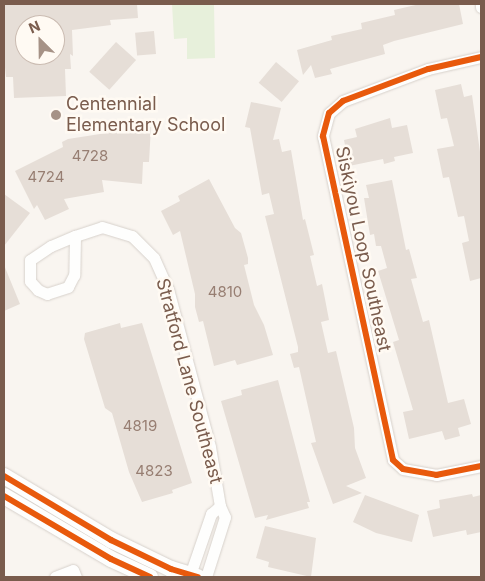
<!DOCTYPE html>
<html>
<head>
<meta charset="utf-8">
<style>
  body { margin:0 }
  #map { position:relative; width:485px; height:581px; overflow:hidden; background:#f9f5f0; font-family:Inter,sans-serif }
  div>[style] { position:absolute }
  [style*='--x'] { left:calc(var(--x)*1px); top:calc(var(--y)*1px); width:calc(var(--w)*1px); rotate:calc(var(--a)*1deg) }
  .green>* { inset:0; background:#e7f0db }
  .building>* { inset:0; background:#e6ded7; transform-origin:0 0 }
  .roads { filter:drop-shadow(0 0 1px #d7d1cb) drop-shadow(0 0 1px #d7d1cb) }
  .street>* { height:11px; margin:-5.5px; padding:0 5.5px; transform-origin:5.5px; border-radius:5.5px; background:#fefefd }
  .secondary>* { height:16px; margin:-8px; padding:0 8px; transform-origin:8px; border-radius:8px; background:#fefefd }
  .cycleway>* { height:6px; margin:-3px; padding:0 3px; transform-origin:3px; border-radius:3px; background:#e8590c }
  .dots>* { width:14px; height:14px; translate:-50% -50%; box-sizing:border-box; border:2px solid #fffaf3; border-radius:50% }
  span { translate:-50% -50%; white-space:nowrap; text-align:center; line-height:1.15; -webkit-text-stroke:5px #fffaf3; paint-order:stroke }
  .number-label { font-size:15px; color:#977e72 }
  .number-label span { -webkit-text-stroke-width:0 }
  .poi-label { font-size:18px; color:#7a5c4d }
  .left { translate:0 -50%; text-align:left }
  .street-label { font-size:18px; color:#7a5c4d }
  .frame { position:absolute; inset:0; border:5px solid #7a5c4d; pointer-events:none }
  .north { position:absolute; left:15px; top:15px; width:50px; height:50px; box-sizing:border-box; background:#fffaf3; border:1px solid #cabbb1; border-radius:50%; rotate:337deg; font-size:14px; font-weight:700; line-height:20px; text-align:center; color:#7a5c4d }
  .north::after { content:''; display:block; margin:auto; width:18px; height:22px; background:#a69286; clip-path:polygon(50% 0,100% 100%,50% 72%,0 100%) }
</style>
</head>
<body>
<div id="map">
  <div class="green">
    <i style="clip-path:polygon(172px 4px,214px 4px,215px 58px,187px 59px,187px 38px,174px 39px)"></i>
  </div>
  <div class="building">
    <i style="clip-path:polygon(evenodd,4px 4px,137px 4px,138px 18px,110px 20px,111px 25px,72px 30px,73px 56px,70px 54px,71px 69px,65px 69px,66px 96px,14px 98px,13px 77px,6px 77px,4px 58px,4px 4px,25px 25px,55px 25px,55px 55px,25px 55px,25px 25px)"></i>
    <i style="clip-path:polygon(420px 4px,459px 4px,463px 24px,394px 41px,383px 45px,385px 54px,330px 69px,332px 74px,315px 78px,311px 65px,303px 75px,297px 50px,332px 40px,331px 36px,362px 29px,361px 23px,395px 15px,394px 10px)"></i>
    <i style="left:154px;top:31px;width:23px;height:19px;rotate:85deg"></i>
    <i style="left:116px;top:42px;width:27px;height:40px;rotate:42deg"></i>
    <i style="left:276px;top:62px;width:30px;height:27px;rotate:40deg"></i>
    <i style="clip-path:polygon(461px 84px,464px 97px,472px 95px,481px 159px,481px 278px,470px 281px,462px 243px,469px 241px,464px 216px,458px 217px,449px 177px,443px 178px,437px 149px,454px 146px,447px 118px,441px 119px,435px 90px)"></i>
    <i style="clip-path:polygon(251px 102px,281px 108px,273px 140px,279px 139px,282px 152px,291px 150px,303px 220px,305px 219px,314px 255px,310px 256px,317px 286px,322px 284px,325px 299px,329px 320px,321px 322px,328px 353px,336px 351px,354px 428px,355px 448px,366px 478px,346px 486px,362px 493px,333px 504px,311px 443px,316px 442px,299px 367px,294px 368px,290px 354px,298px 352px,298px 347px,265px 216px,274px 214px,269px 193px,262px 195px,250px 128px,245px 127px)"></i>
    <i style="clip-path:polygon(390px 118px,392px 128px,407px 125px,413px 153px,394px 157px,395px 161px,384px 164px,383px 159px,349px 166px,344px 140px,357px 137px,355px 129px)"></i>
    <i style="clip-path:polygon(120px 123px,151px 127px,149px 162px,143px 162px,142px 184px,102px 180px,104px 192px,64px 199px,69px 209px,45px 220px,37px 205px,34px 209px,15px 171px,63px 147px,62px 142px,68px 139px,113px 132px,113px 124px)"></i>
    <i style="clip-path:polygon(209px 179px,235px 228px,241px 233px,248px 258px,248px 264px,244px 265px,254px 305px,264px 325px,273px 355px,237px 365px,235px 360px,214px 366px,203px 321px,199px 322px,195px 307px,195px 294px,180px 231px,173px 235px,161px 211px,180px 201px,178px 196px)"></i>
    <i style="clip-path:polygon(392px 180px,406px 250px,409px 249px,417px 278px,411px 279px,423px 322px,429px 320px,448px 403px,464px 399px,471px 424px,458px 428px,460px 436px,445px 440px,442px 431px,409px 439px,403px 412px,413px 410px,393px 342px,399px 340px,378px 271px,387px 268px,381px 246px,376px 246px,374px 234px,370px 235px,364px 198px,369px 198px,366px 185px)"></i>
    <i style="clip-path:polygon(4px 194px,30px 213px,4px 246px)"></i>
    <i style="clip-path:polygon(4px 265px,20px 304px,4px 311px)"></i>
    <i style="clip-path:polygon(120px 323px,121px 328px,142px 323px,192px 483px,172px 490px,173px 493px,142px 502px,129px 472px,112px 413px,105px 408px,84px 339px,85px 333px)"></i>
    <i style="clip-path:polygon(278px 380px,310px 502px,307px 502px,309px 508px,266px 520px,268px 515px,255px 518px,221px 401px,242px 395px,241px 390px)"></i>
    <i style="clip-path:polygon(472px 494px,473px 497px,481px 495px,481px 532px,467px 535px,466px 530px,433px 537px,427px 511px,440px 508px,439px 500px)"></i>
    <i style="clip-path:polygon(365px 495px,419px 515px,412px 542px,376px 533px,353px 522px)"></i>
    <i style="clip-path:polygon(265px 526px,316px 538px,311px 577px,268px 567px,269px 562px,256px 558px)"></i>
  </div>
  <div class="roads">
    <div class="street">
      <i style="--x:481;--y:4;--w:3;--a:90"></i>
      <i style="--x:481;--y:57;--w:54;--a:167.2"></i>
      <i style="--x:428;--y:69;--w:91;--a:159.4"></i>
      <i style="--x:343;--y:101;--w:18;--a:139"></i>
      <i style="--x:329;--y:113;--w:24;--a:105"></i>
      <i style="--x:323;--y:136;--w:331;--a:77.8"></i>
      <i style="--x:393;--y:460;--w:13;--a:42"></i>
      <i style="--x:403;--y:469;--w:34;--a:10"></i>
      <i style="--x:436;--y:475;--w:46;--a:-11.3"></i>
      <i style="--x:75;--y:236;--w:39;--a:91"></i>
      <i style="--x:74;--y:275;--w:13;--a:117"></i>
      <i style="--x:68;--y:287;--w:22;--a:162"></i>
      <i style="--x:47;--y:294;--w:10;--a:-156"></i>
      <i style="--x:38;--y:290;--w:12;--a:-132"></i>
      <i style="--x:30;--y:281;--w:21;--a:-90"></i>
      <i style="--x:30;--y:260;--w:25;--a:-34"></i>
      <i style="--x:51;--y:246;--w:26;--a:-23"></i>
      <i style="--x:75;--y:236;--w:28;--a:-18"></i>
      <i style="--x:102;--y:227;--w:31;--a:17"></i>
      <i style="--x:132;--y:236;--w:31;--a:45"></i>
      <i style="--x:154;--y:258;--w:34;--a:66"></i>
      <i style="--x:168;--y:289;--w:163;--a:75.1"></i>
      <i style="--x:210;--y:447;--w:60;--a:80.4"></i>
      <i style="--x:220;--y:506;--w:12;--a:66"></i>
      <i style="--x:225;--y:517;--w:63;--a:107.6"></i>
      <i style="--x:190;--y:575;--w:65;--a:-71"></i>
      <i style="--x:211;--y:514;--w:12;--a:-42"></i>
      <i style="--x:55;--y:577;--w:19;--a:-21"></i>
      <i style="--x:73;--y:570;--w:8;--a:67"></i>
    </div>
    <div class="secondary">
      <i style="--x:4;--y:476;--w:125;--a:30.9"></i>
      <i style="--x:111;--y:540;--w:67;--a:25.8"></i>
      <i style="--x:171;--y:569;--w:28;--a:17"></i>
      <i style="--x:4;--y:496;--w:124;--a:30.5"></i>
      <i style="--x:111;--y:559;--w:43;--a:24.8"></i>
    </div>
  </div>
  <div class="cycleway">
    <i style="--x:481;--y:57;--w:54;--a:167.2"></i>
    <i style="--x:428;--y:69;--w:91;--a:159.4"></i>
    <i style="--x:343;--y:101;--w:18;--a:139"></i>
    <i style="--x:329;--y:113;--w:24;--a:105"></i>
    <i style="--x:323;--y:136;--w:331;--a:77.8"></i>
    <i style="--x:393;--y:460;--w:13;--a:42"></i>
    <i style="--x:403;--y:469;--w:34;--a:10"></i>
    <i style="--x:436;--y:475;--w:46;--a:-11.3"></i>
    <i style="--x:4;--y:476;--w:125;--a:30.9"></i>
    <i style="--x:111;--y:540;--w:67;--a:25.8"></i>
    <i style="--x:171;--y:569;--w:28;--a:17"></i>
    <i style="--x:4;--y:496;--w:124;--a:30.5"></i>
    <i style="--x:111;--y:559;--w:43;--a:24.8"></i>
  </div>
  <div class="dots">
    <i style="left:56px;top:115px;background:#a69286"></i>
  </div>
  <div class="number-label">
    <span style="left:90px;top:156px">4728</span>
    <span style="left:46px;top:177px">4724</span>
    <span style="left:225px;top:292px">4810</span>
    <span style="left:140px;top:426px">4819</span>
    <span style="left:154px;top:471px">4823</span>
  </div>
  <div class="poi-label">
    <span class="left" style="left:66px;top:115px">Centennial<br>Elementary School</span>
  </div>
  <div class="street-label">
    <span style="left:363px;top:249px;rotate:78deg">Siskiyou Loop Southeast</span>
    <span style="left:189px;top:381px;rotate:75deg">Stratford Lane Southeast</span>
  </div>
  <div class="frame"></div>
  <div class="north">N</div>
</div>
</body>
</html>
